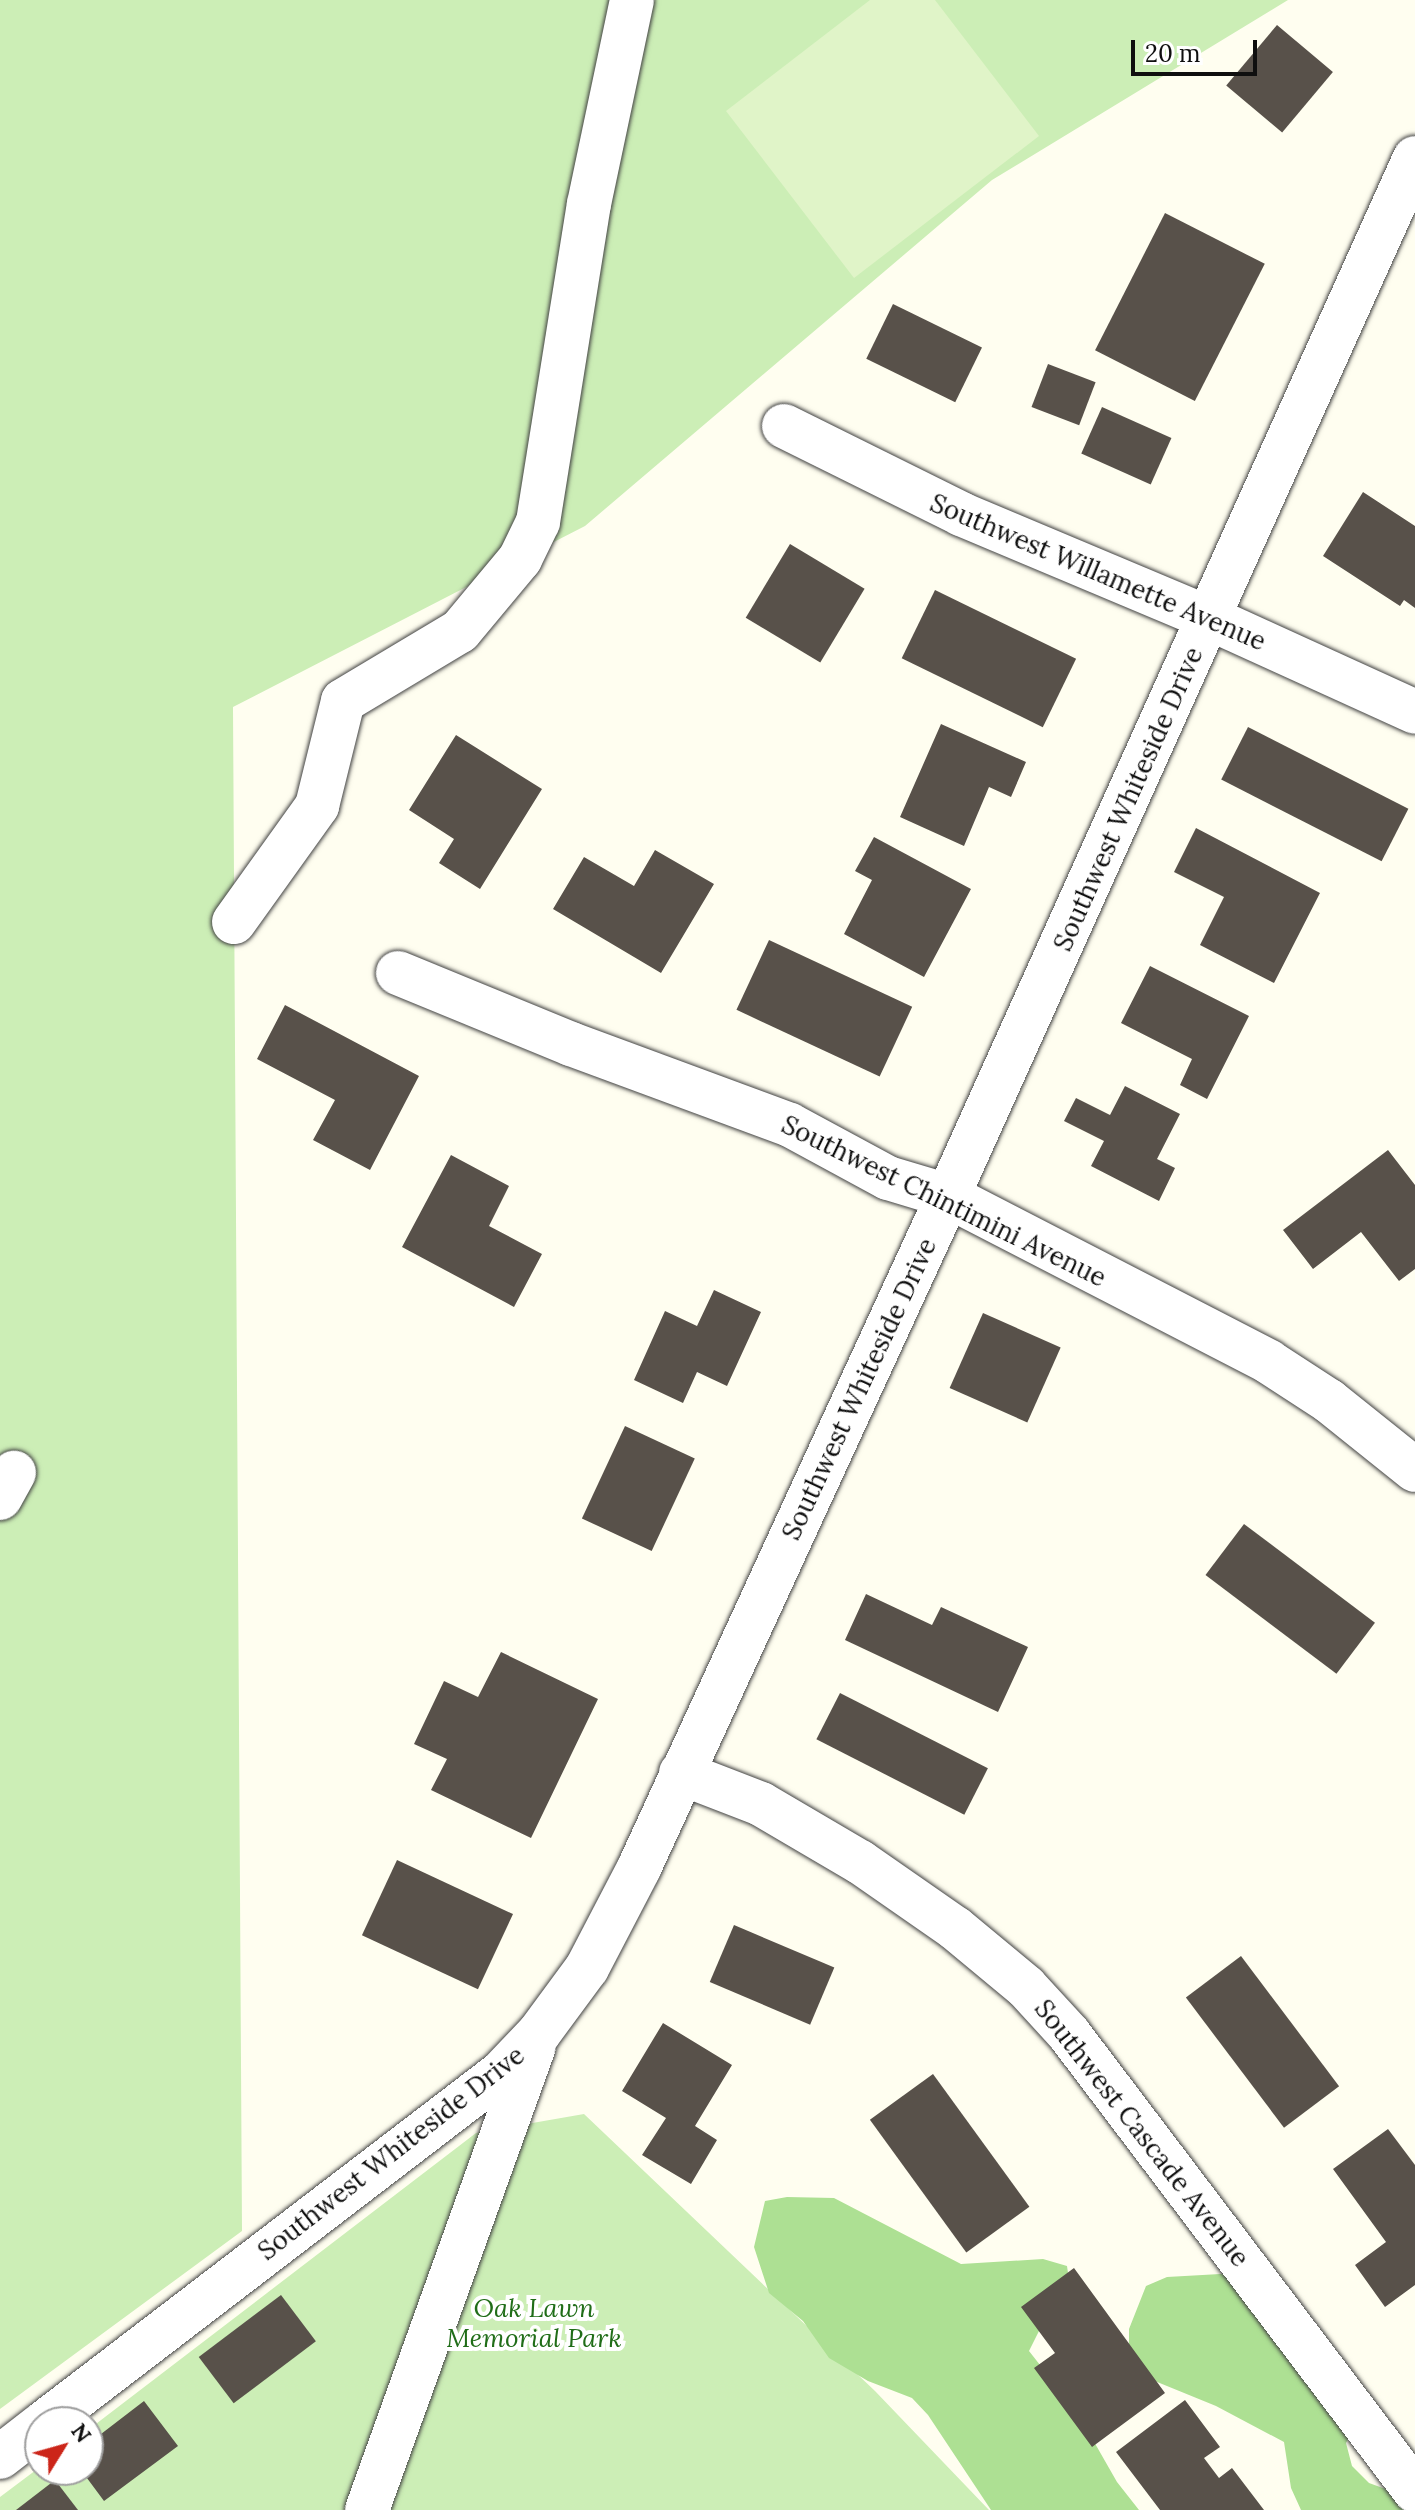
<!DOCTYPE html>
<html>
<head>
<meta charset="utf-8">
<style>
  body { margin:0 }
  #map { position:relative; width:1415px; height:2510px; overflow:hidden; background:#fffef0; font-family:Lora,serif }
  div>[style] { position:absolute }
  [style*='--x'] { left:calc(var(--x)*1px); top:calc(var(--y)*1px); width:calc(var(--w)*1px); rotate:calc(var(--a)*1deg) }
  .green>* { inset:0; background:#cceeb6 }
  .forest>* { inset:0; background:#ade093 }
  .pitch>* { inset:0; background:#e0f4c8 }
  .building>* { inset:0; background:#58514a; transform-origin:0 0 }
  .roads { filter:drop-shadow(0 0 2px #424242) drop-shadow(0 0 2px #424242) }
  .minor>* { height:44px; margin:-22px; padding:0 22px; transform-origin:22px; border-radius:22px; background:#fff }
  span { translate:-50% -50%; white-space:nowrap; text-align:center; line-height:1.15; -webkit-text-stroke:8px #fff; paint-order:stroke }
  .street-label { font-size:26px; color:#0f0f0f }
  .park-label { font-size:26px; color:#206d18; font-style:italic }
  .north { position:absolute; left:24px; top:2406px; width:80px; height:80px; box-sizing:border-box; background:#fff; border:2px solid #9f9f9f; border-radius:50%; rotate:53deg; font-size:22px; font-weight:700; line-height:32px; text-align:center; color:#0f0f0f }
  .north::after { content:''; display:block; margin:auto; width:28px; height:36px; background:#cc2519; clip-path:polygon(50% 0,100% 100%,50% 72%,0 100%) }
  .scale { position:absolute; left:1131px; top:40px; width:126px; height:36px; box-sizing:border-box; border:4px solid #0f0f0f; border-top:0; padding-left:10px; font-size:24px; line-height:28px; white-space:nowrap; color:#0f0f0f; -webkit-text-stroke:6px #fff; paint-order:stroke }
</style>
</head>
<body>
<div id="map">
  <div class="green">
    <i style="clip-path:polygon(0 0,1288px 0,992px 180px,585px 526px,233px 707px,242px 2231px,0 2409px)"></i>
    <i style="clip-path:polygon(584px 2114px,875px 2391px,989px 2510px,0 2510px,0 2497px,40px 2467px,40px 2470px,88px 2470px,88px 2430px,476px 2133px)"></i>
  </div>
  <div class="forest">
    <i style="clip-path:polygon(787px 2197px,834px 2198px,961px 2264px,1043px 2259px,1067px 2266px,1071px 2294px,1040px 2329px,1029px 2351px,1077px 2412px,1117px 2482px,1139px 2510px,991px 2510px,928px 2415px,912px 2398px,868px 2381px,829px 2358px,803px 2321px,769px 2293px,754px 2247px,765px 2201px)"></i>
    <i style="clip-path:polygon(1238px 2273px,1357px 2423px,1346px 2443px,1352px 2466px,1369px 2483px,1413px 2499px,1415px 2510px,1301px 2510px,1291px 2488px,1284px 2442px,1216px 2406px,1140px 2375px,1129px 2351px,1129px 2329px,1146px 2286px,1167px 2277px)"></i>
  </div>
  <div class="pitch">
    <i style="clip-path:polygon(870px 0,935px 0,1039px 136px,854px 278px,726px 111px)"></i>
  </div>
  <div class="building">
    <i style="left:1277px;top:25px;width:73px;height:79px;rotate:40deg"></i>
    <i style="left:1165px;top:213px;width:112px;height:154px;rotate:27deg"></i>
    <i style="left:893px;top:304px;width:99px;height:61px;rotate:26deg"></i>
    <i style="left:1048px;top:364px;width:51px;height:46px;rotate:21deg"></i>
    <i style="left:1102px;top:407px;width:76px;height:51px;rotate:24deg"></i>
    <i style="clip-path:polygon(1363px 492px,1415px 526px,1415px 608px,1404px 600px,1400px 606px,1323px 556px)"></i>
    <i style="left:790px;top:544px;width:87px;height:86px;rotate:31deg"></i>
    <i style="left:935px;top:590px;width:157px;height:76px;rotate:26deg"></i>
    <i style="clip-path:polygon(941px 724px,1026px 762px,1011px 797px,989px 787px,964px 846px,900px 817px)"></i>
    <i style="left:1248px;top:727px;width:180px;height:59px;rotate:27deg"></i>
    <i style="clip-path:polygon(456px 735px,542px 789px,480px 889px,439px 863px,454px 839px,409px 810px)"></i>
    <i style="clip-path:polygon(1196px 828px,1320px 893px,1274px 983px,1200px 945px,1224px 897px,1174px 872px)"></i>
    <i style="clip-path:polygon(874px 837px,971px 889px,924px 977px,844px 934px,872px 880px,855px 871px)"></i>
    <i style="clip-path:polygon(655px 850px,714px 884px,661px 973px,553px 909px,584px 857px,634px 886px)"></i>
    <i style="left:769px;top:940px;width:158px;height:77px;rotate:25deg"></i>
    <i style="clip-path:polygon(1150px 966px,1249px 1016px,1207px 1099px,1180px 1085px,1192px 1059px,1121px 1023px)"></i>
    <i style="clip-path:polygon(285px 1005px,419px 1076px,370px 1170px,313px 1140px,335px 1100px,257px 1059px)"></i>
    <i style="clip-path:polygon(1125px 1086px,1180px 1114px,1157px 1159px,1175px 1168px,1159px 1201px,1091px 1166px,1104px 1141px,1064px 1121px,1076px 1098px,1110px 1115px)"></i>
    <i style="clip-path:polygon(1388px 1150px,1415px 1185px,1415px 1269px,1399px 1281px,1361px 1232px,1313px 1269px,1283px 1230px)"></i>
    <i style="clip-path:polygon(451px 1155px,509px 1186px,489px 1226px,542px 1254px,514px 1307px,402px 1247px)"></i>
    <i style="clip-path:polygon(714px 1290px,761px 1312px,727px 1386px,697px 1372px,683px 1403px,634px 1380px,665px 1311px,697px 1326px)"></i>
    <i style="left:983px;top:1313px;width:85px;height:82px;rotate:24deg"></i>
    <i style="left:625px;top:1426px;width:77px;height:102px;rotate:25deg"></i>
    <i style="left:1244px;top:1524px;width:164px;height:64px;rotate:37deg"></i>
    <i style="clip-path:polygon(866px 1594px,932px 1625px,941px 1607px,1028px 1647px,998px 1712px,845px 1640px)"></i>
    <i style="clip-path:polygon(501px 1652px,598px 1699px,531px 1838px,431px 1790px,447px 1759px,414px 1744px,444px 1681px,478px 1697px)"></i>
    <i style="left:840px;top:1693px;width:166px;height:52px;rotate:27deg"></i>
    <i style="left:397px;top:1860px;width:128px;height:83px;rotate:25deg"></i>
    <i style="left:734px;top:1925px;width:109px;height:62px;rotate:23deg"></i>
    <i style="left:1241px;top:1956px;width:163px;height:69px;rotate:53deg"></i>
    <i style="clip-path:polygon(663px 2023px,732px 2065px,695px 2126px,717px 2140px,691px 2184px,642px 2155px,666px 2118px,622px 2091px)"></i>
    <i style="left:933px;top:2074px;width:164px;height:78px;rotate:54deg"></i>
    <i style="clip-path:polygon(1388px 2129px,1415px 2165px,1415px 2285px,1385px 2307px,1355px 2265px,1386px 2242px,1333px 2169px)"></i>
    <i style="clip-path:polygon(1074px 2268px,1165px 2393px,1092px 2447px,1034px 2368px,1055px 2353px,1021px 2307px)"></i>
    <i style="left:281px;top:2295px;width:58px;height:103px;rotate:53deg"></i>
    <i style="clip-path:polygon(1185px 2400px,1220px 2447px,1204px 2458px,1219px 2478px,1232px 2468px,1264px 2510px,1160px 2510px,1116px 2452px)"></i>
    <i style="clip-path:polygon(144px 2401px,178px 2446px,104px 2501px,81px 2470px,88px 2470px,88px 2444px)"></i>
    <i style="clip-path:polygon(55px 2480px,78px 2510px,16px 2510px)"></i>
  </div>
  <div class="roads">
    <div class="minor">
      <i style="--x:784;--y:426;--w:198;--a:26.4"></i>
      <i style="--x:961;--y:514;--w:269;--a:22.8"></i>
      <i style="--x:1209;--y:618;--w:226;--a:24.5"></i>
      <i style="--x:234;--y:922;--w:143;--a:-54.4"></i>
      <i style="--x:317;--y:806;--w:108;--a:-76.1"></i>
      <i style="--x:343;--y:701;--w:136;--a:-30.9"></i>
      <i style="--x:460;--y:631;--w:94;--a:-50.2"></i>
      <i style="--x:520;--y:559;--w:41;--a:-64.1"></i>
      <i style="--x:538;--y:522;--w:322;--a:-80.9"></i>
      <i style="--x:589;--y:204;--w:208;--a:-78.1"></i>
      <i style="--x:398;--y:973;--w:187;--a:22.3"></i>
      <i style="--x:571;--y:1044;--w:233;--a:20.3"></i>
      <i style="--x:790;--y:1125;--w:111;--a:28.4"></i>
      <i style="--x:888;--y:1178;--w:63;--a:16.7"></i>
      <i style="--x:948;--y:1196;--w:361;--a:27.3"></i>
      <i style="--x:1269;--y:1362;--w:72;--a:33"></i>
      <i style="--x:1329;--y:1401;--w:110;--a:38.7"></i>
      <i style="--x:0;--y:1498;--w:29;--a:-61"></i>
      <i style="--x:681;--y:1773;--w:86;--a:21.2"></i>
      <i style="--x:761;--y:1804;--w:115;--a:30.4"></i>
      <i style="--x:860;--y:1862;--w:116;--a:34.8"></i>
      <i style="--x:955;--y:1928;--w:92;--a:39.7"></i>
      <i style="--x:1026;--y:1987;--w:64;--a:47.5"></i>
      <i style="--x:1069;--y:2034;--w:573;--a:52.87"></i>
      <i style="--x:45;--y:2422;--w:574;--a:-37.43"></i>
      <i style="--x:501;--y:2073;--w:55;--a:-46.5"></i>
      <i style="--x:539;--y:2033;--w:81;--a:-53.6"></i>
      <i style="--x:587;--y:1968;--w:113;--a:-62.5"></i>
      <i style="--x:639;--y:1868;--w:740;--a:-65.31"></i>
      <i style="--x:948;--y:1196;--w:1138;--a:-65.78"></i>
      <i style="--x:0;--y:2457;--w:51;--a:-37.8"></i>
      <i style="--x:367;--y:2510;--w:492;--a:-70.2"></i>
    </div>
  </div>
  <div class="street-label">
    <span style="left:1098px;top:572px;rotate:23deg">Southwest Willamette Avenue</span>
    <span style="left:1128px;top:799px;rotate:-66deg">Southwest Whiteside Drive</span>
    <span style="left:944px;top:1201px;rotate:26deg">Southwest Chintimini Avenue</span>
    <span style="left:859px;top:1389px;rotate:-65deg">Southwest Whiteside Drive</span>
    <span style="left:1142px;top:2133px;rotate:52deg">Southwest Cascade Avenue</span>
    <span style="left:391px;top:2153px;rotate:-38deg">Southwest Whiteside Drive</span>
  </div>
  <div class="park-label">
    <span style="left:534px;top:2323px">Oak Lawn<br>Memorial Park</span>
  </div>
  <div class="north">N</div>
  <div class="scale">20 m</div>
</div>
</body>
</html>
